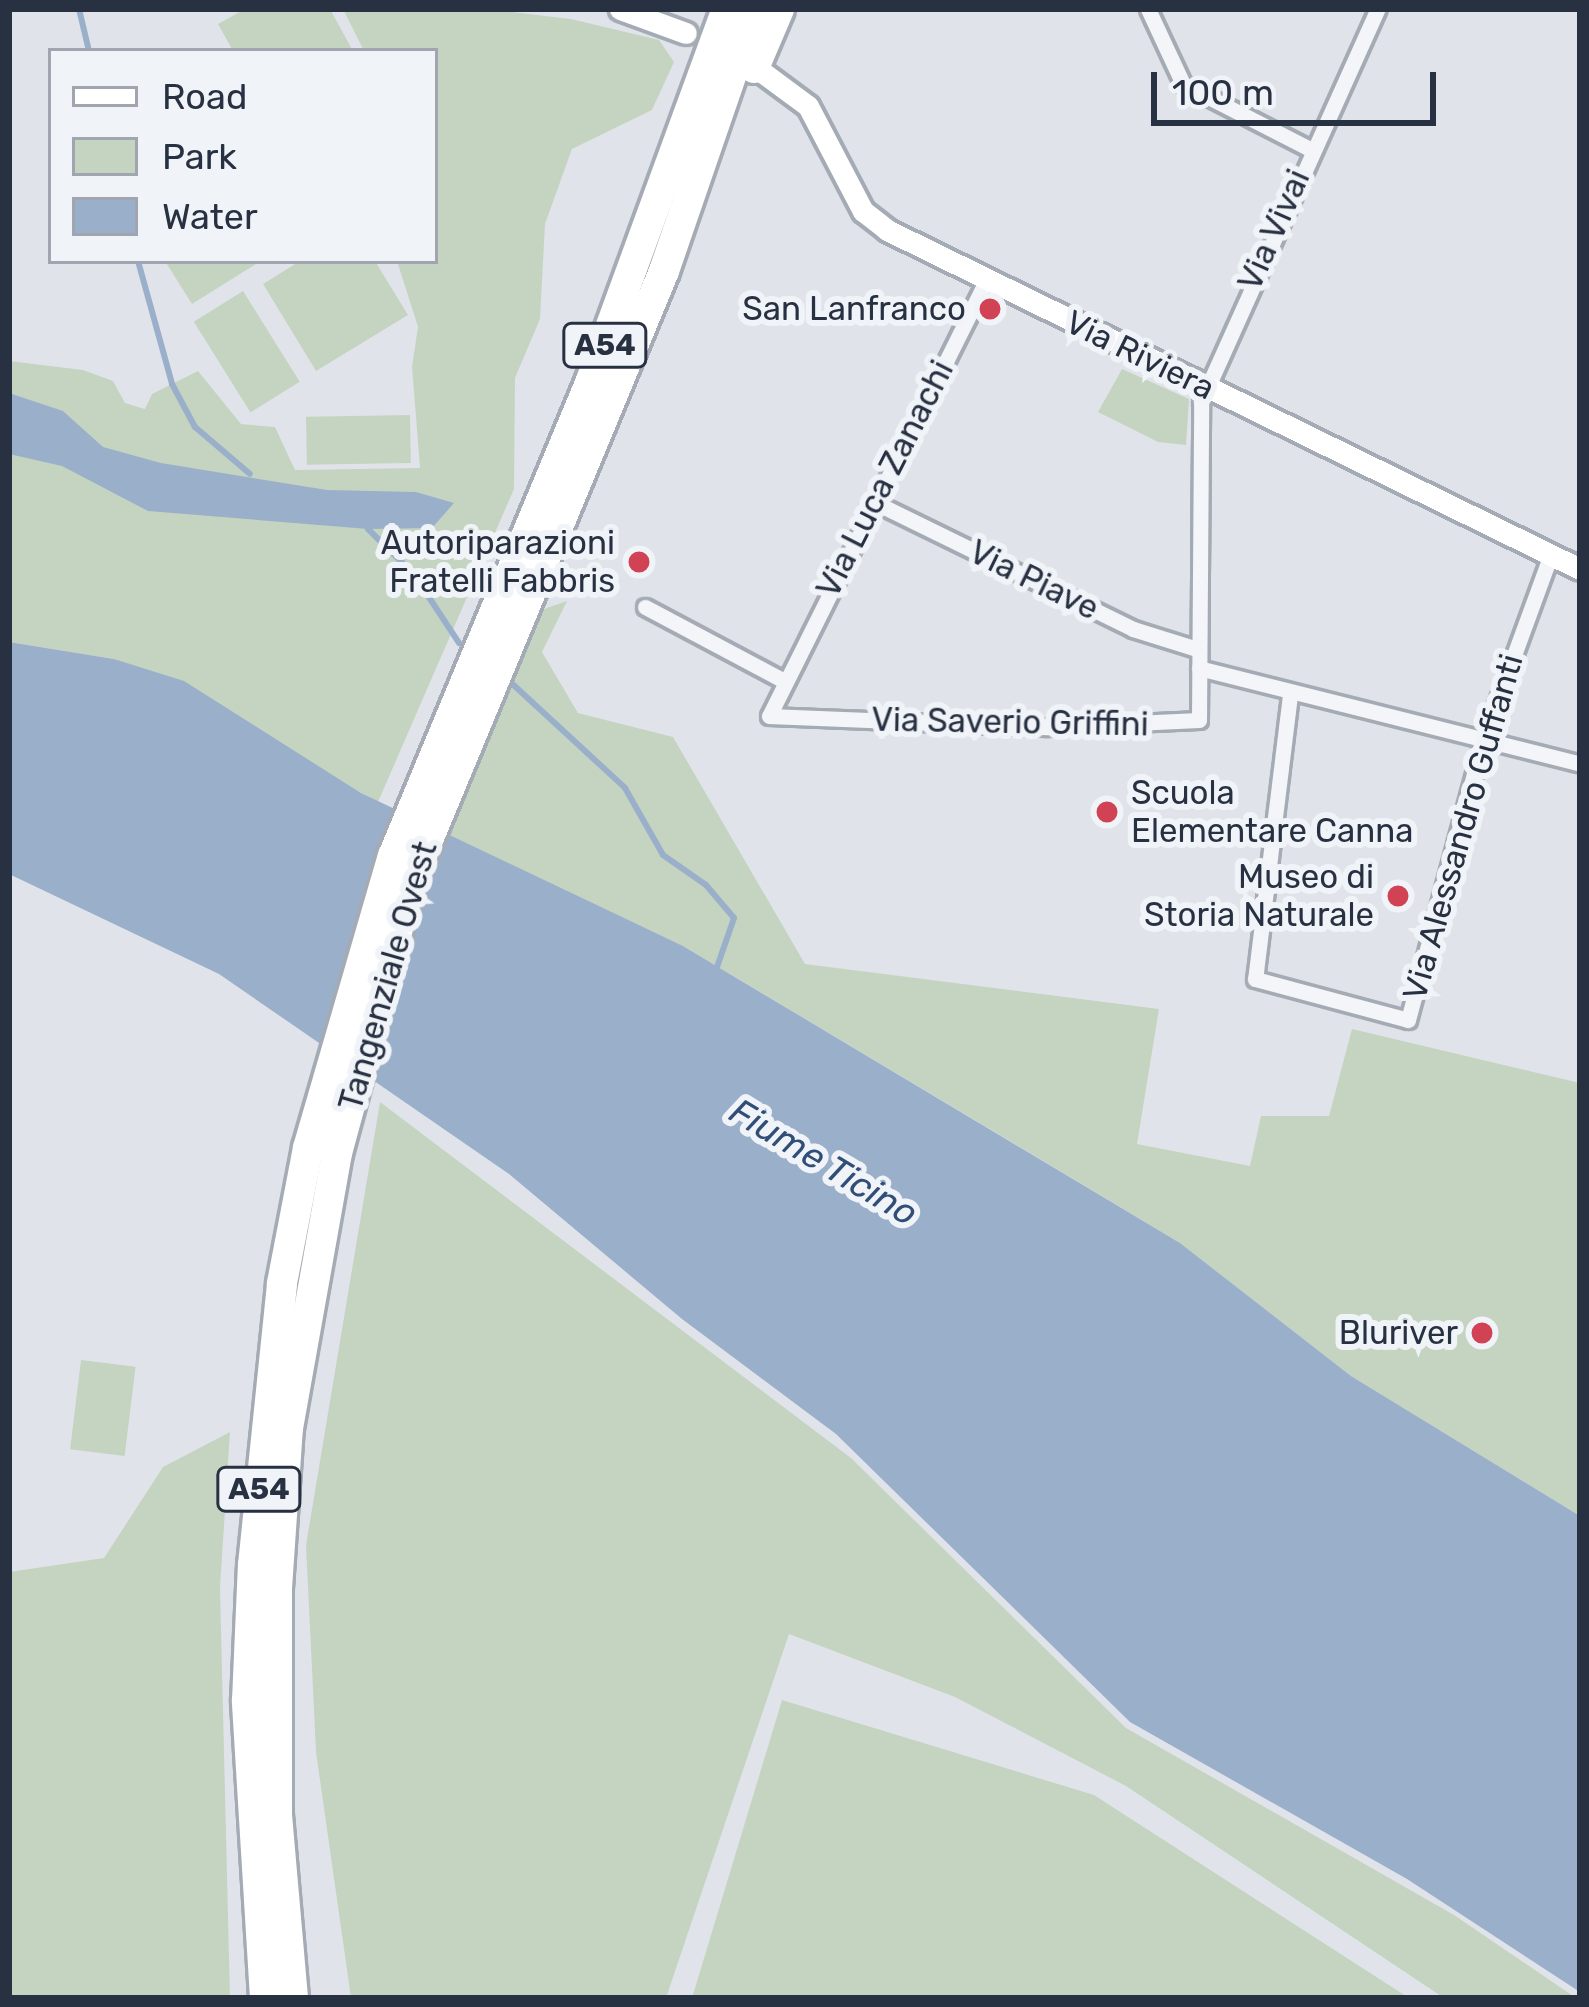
<!DOCTYPE html>
<html>
<head>
<meta charset="utf-8">
<style>
  body { margin:0 }
  #map { position:relative; width:1589px; height:2007px; overflow:hidden; background:#e0e4ea; font-family:Rubik,sans-serif }
  div>[style] { position:absolute }
  [style*='--x'] { left:calc(var(--x)*1px); top:calc(var(--y)*1px); width:calc(var(--w)*1px); rotate:calc(var(--a)*1deg) }
  .green>* { inset:0; background:#c5d4c1; transform-origin:0 0 }
  .water>* { inset:0; background:#9ab0ca }
  .stream>* { height:6px; margin:-3px; padding:0 3px; transform-origin:3px; border-radius:3px; background:#9ab0ca }
  .roads { filter:drop-shadow(3px 0 #a5abb4) drop-shadow(-3px 0 #a5abb4) drop-shadow(0 3px #a5abb4) drop-shadow(0 -3px #a5abb4) }
  .street>* { height:15px; margin:-7.5px; padding:0 7.5px; transform-origin:7.5px; border-radius:7.5px; background:#f3f5f8 }
  .secondary>* { height:21px; margin:-10.5px; padding:0 10.5px; transform-origin:10.5px; border-radius:10.5px; background:#fff }
  .highway>* { height:30px; margin:-15px; padding:0 15px; transform-origin:15px; border-radius:15px; background:#fff }
  .dots>* { width:33px; height:33px; translate:-50% -50%; box-sizing:border-box; border:6px solid #f0f3f7; border-radius:50% }
  span { translate:-50% -50%; white-space:nowrap; text-align:center; line-height:1.15; -webkit-text-stroke:12px #f0f3f7; paint-order:stroke }
  .shield-label span { padding:3px 9px; background:#f0f3f7; border:3px solid; border-radius:9px; -webkit-text-stroke-width:0 }
  .shield-label { font-size:30px; color:#283142; font-weight:700 }
  .street-label { font-size:33px; color:#283142 }
  .poi-label { font-size:33px; color:#283142 }
  .right { translate:-100% -50%; text-align:right }
  .left { translate:0 -50%; text-align:left }
  .water-label { font-size:36px; color:#314e77; font-style:italic }
  .frame { position:absolute; inset:0; border:12px solid #283142; pointer-events:none }
  .legend { position:absolute; left:48px; top:48px; width:390px; height:216px; box-sizing:border-box; background:#f0f3f7; border:3px solid #a0a5af; margin:0; padding:15px 21px; list-style:none; font-size:36px; color:#283142 }
  .legend li { display:flex; align-items:center; gap:24px; height:60px }
  .legend b { width:60px; border:3px solid #a0a5af }
  .scale { position:absolute; left:1151px; top:72px; width:285px; height:54px; box-sizing:border-box; border:6px solid #283142; border-top:0; padding-left:15px; font-size:36px; line-height:42px; white-space:nowrap; color:#283142; -webkit-text-stroke:9px #f0f3f7; paint-order:stroke }
</style>
</head>
<body>
<div id="map">
  <div class="green">
    <i style="clip-path:polygon(245px 9px,330px 9px,353px 51px,233px 51px,218px 24px)"></i>
    <i style="clip-path:polygon(343px 9px,488px 9px,571px 19px,659px 40px,674px 62px,652px 110px,572px 149px,545px 224px,540px 319px,515px 378px,514px 489px,378px 802px,114px 659px,9px 642px,9px 361px,83px 370px,113px 381px,125px 403px,145px 409px,152px 394px,198px 371px,241px 424px,275px 427px,295px 470px,420px 468px,412px 367px,418px 327px,397px 261px,435px 261px,435px 51px,364px 51px)"></i>
    <i style="clip-path:polygon(165px 261px,261px 261px,192px 304px)"></i>
    <i style="clip-path:polygon(300px 261px,375px 261px,408px 315px,316px 371px,263px 284px)"></i>
    <i style="left:243px;top:291px;width:107px;height:58px;rotate:58deg"></i>
    <i style="clip-path:polygon(1122px 369px,1189px 399px,1186px 445px,1158px 442px,1098px 412px)"></i>
    <i style="left:410px;top:415px;width:48px;height:104px;rotate:89deg"></i>
    <i style="clip-path:polygon(567px 601px,542px 652px,578px 713px,673px 737px,805px 964px,1159px 1009px,1137px 1144px,1250px 1166px,1261px 1116px,1329px 1116px,1352px 1029px,1580px 1083px,1580px 1516px,1351px 1376px,1180px 1243px,990px 1129px,683px 946px,445px 836px,526px 636px,541px 610px)"></i>
    <i style="clip-path:polygon(380px 1102px,851px 1458px,1126px 1728px,1454px 1915px,1576px 1998px,1444px 1998px,1126px 1786px,955px 1697px,789px 1634px,666px 1998px,351px 1998px,316px 1752px,306px 1545px)"></i>
    <i style="left:81px;top:1360px;width:55px;height:90px;rotate:7deg"></i>
    <i style="clip-path:polygon(230px 1432px,220px 1588px,230px 1998px,9px 1998px,9px 1572px,104px 1558px,163px 1467px)"></i>
    <i style="clip-path:polygon(782px 1700px,1094px 1795px,1409px 1998px,692px 1998px)"></i>
  </div>
  <div class="water">
    <i style="clip-path:polygon(9px 393px,63px 411px,103px 447px,161px 463px,327px 490px,416px 492px,454px 503px,432px 528px,368px 529px,148px 511px,62px 466px,9px 454px)"></i>
    <i style="clip-path:polygon(9px 642px,114px 659px,184px 681px,361px 793px,683px 946px,1180px 1243px,1351px 1376px,1580px 1516px,1580px 1992px,1407px 1879px,1130px 1722px,836px 1434px,682px 1319px,509px 1174px,219px 974px,9px 874px)"></i>
  </div>
  <div class="stream">
    <i style="--x:79;--y:9;--w:43;--a:76.6"></i>
    <i style="--x:138;--y:261;--w:128;--a:74.5"></i>
    <i style="--x:172;--y:384;--w:49;--a:61.9"></i>
    <i style="--x:195;--y:427;--w:72;--a:40.5"></i>
    <i style="--x:368;--y:529;--w:63;--a:44.4"></i>
    <i style="--x:413;--y:573;--w:84;--a:56.7"></i>
    <i style="--x:506;--y:678;--w:162;--a:42.7"></i>
    <i style="--x:625;--y:788;--w:77;--a:60.4"></i>
    <i style="--x:663;--y:855;--w:52;--a:34.9"></i>
    <i style="--x:706;--y:885;--w:43;--a:49.7"></i>
    <i style="--x:734;--y:918;--w:52;--a:109.1"></i>
  </div>
  <div class="roads">
    <div class="street">
      <i style="--x:1148;--y:9;--w:83;--a:65"></i>
      <i style="--x:1183;--y:84;--w:143;--a:27.1"></i>
      <i style="--x:987;--y:279;--w:488;--a:116.5"></i>
      <i style="--x:769;--y:716;--w:279;--a:2.3"></i>
      <i style="--x:1048;--y:727;--w:151;--a:-2.7"></i>
      <i style="--x:1199;--y:720;--w:318;--a:-89.6"></i>
      <i style="--x:1201;--y:402;--w:431;--a:-65.8"></i>
      <i style="--x:874;--y:502;--w:288;--a:26.1"></i>
      <i style="--x:1133;--y:629;--w:67;--a:17.4"></i>
      <i style="--x:645;--y:607;--w:157;--a:28"></i>
      <i style="--x:1199;--y:668;--w:393;--a:14.1"></i>
      <i style="--x:1290;--y:695;--w:286;--a:97"></i>
      <i style="--x:1255;--y:979;--w:158;--a:15"></i>
      <i style="--x:1408;--y:1020;--w:290;--a:-75"></i>
      <i style="--x:1483;--y:740;--w:198;--a:-69.9"></i>
    </div>
    <div class="secondary">
      <i style="--x:620;--y:9;--w:70;--a:20"></i>
      <i style="--x:762;--y:72;--w:57;--a:36.5"></i>
      <i style="--x:808;--y:106;--w:119;--a:62.4"></i>
      <i style="--x:863;--y:211;--w:31;--a:38"></i>
      <i style="--x:887;--y:230;--w:771;--a:26.07"></i>
    </div>
    <div class="highway">
      <i style="--x:754;--y:68;--w:64;--a:-67"></i>
      <i style="--x:265;--y:1998;--w:298;--a:-93.5"></i>
      <i style="--x:247;--y:1701;--w:136;--a:-87.5"></i>
      <i style="--x:253;--y:1565;--w:283;--a:-84.1"></i>
      <i style="--x:282;--y:1283;--w:137;--a:-79.1"></i>
      <i style="--x:308;--y:1148;--w:304;--a:-73.8"></i>
      <i style="--x:393;--y:856;--w:512;--a:-67.39"></i>
      <i style="--x:590;--y:383;--w:398;--a:-69.9"></i>
      <i style="--x:293;--y:1998;--w:184;--a:-95"></i>
      <i style="--x:277;--y:1815;--w:227;--a:-90"></i>
      <i style="--x:277;--y:1588;--w:160;--a:-86.1"></i>
      <i style="--x:288;--y:1428;--w:279;--a:-79.9"></i>
      <i style="--x:337;--y:1153;--w:282;--a:-74.8"></i>
      <i style="--x:411;--y:881;--w:660;--a:-67.47"></i>
      <i style="--x:664;--y:271;--w:277;--a:-71"></i>
    </div>
  </div>
  <div class="dots">
    <i style="left:990px;top:309px;background:#d14254"></i>
    <i style="left:639px;top:562px;background:#d14254"></i>
    <i style="left:1107px;top:812px;background:#d14254"></i>
    <i style="left:1398px;top:896px;background:#d14254"></i>
    <i style="left:1482px;top:1333px;background:#d14254"></i>
  </div>
  <div class="shield-label">
    <span style="left:605px;top:345px">A54</span>
    <span style="left:259px;top:1489px">A54</span>
  </div>
  <div class="street-label">
    <span style="left:1274px;top:230px;rotate:-66deg">Via Vivai</span>
    <span style="left:1140px;top:355px;rotate:26deg">Via Riviera</span>
    <span style="left:885px;top:479px;rotate:-63deg">Via Luca Zanachi</span>
    <span style="left:1034px;top:580px;rotate:26deg">Via Piave</span>
    <span style="left:1010px;top:722px;rotate:1deg">Via Saverio Griffini</span>
    <span style="left:1463px;top:827px;rotate:-74deg">Via Alessandro Guffanti</span>
    <span style="left:388px;top:976px;rotate:-74deg">Tangenziale Ovest</span>
  </div>
  <div class="poi-label">
    <span class="right" style="left:966px;top:309px">San Lanfranco</span>
    <span class="right" style="left:615px;top:562px">Autoriparazioni<br>Fratelli Fabbris</span>
    <span class="left" style="left:1131px;top:812px">Scuola<br>Elementare Canna</span>
    <span class="right" style="left:1374px;top:896px">Museo di<br>Storia Naturale</span>
    <span class="right" style="left:1458px;top:1333px">Bluriver</span>
  </div>
  <div class="water-label">
    <span style="left:824px;top:1162px;rotate:31deg">Fiume Ticino</span>
  </div>
  <div class="frame"></div>
  <ul class="legend">
  <li><b style="height:15px;background:#fff"></b>Road</li>
  <li><b style="height:33px;background:#c5d4c1"></b>Park</li>
  <li><b style="height:33px;background:#9ab0ca"></b>Water</li>
  </ul>
  <div class="scale">100 m</div>
</div>
</body>
</html>
